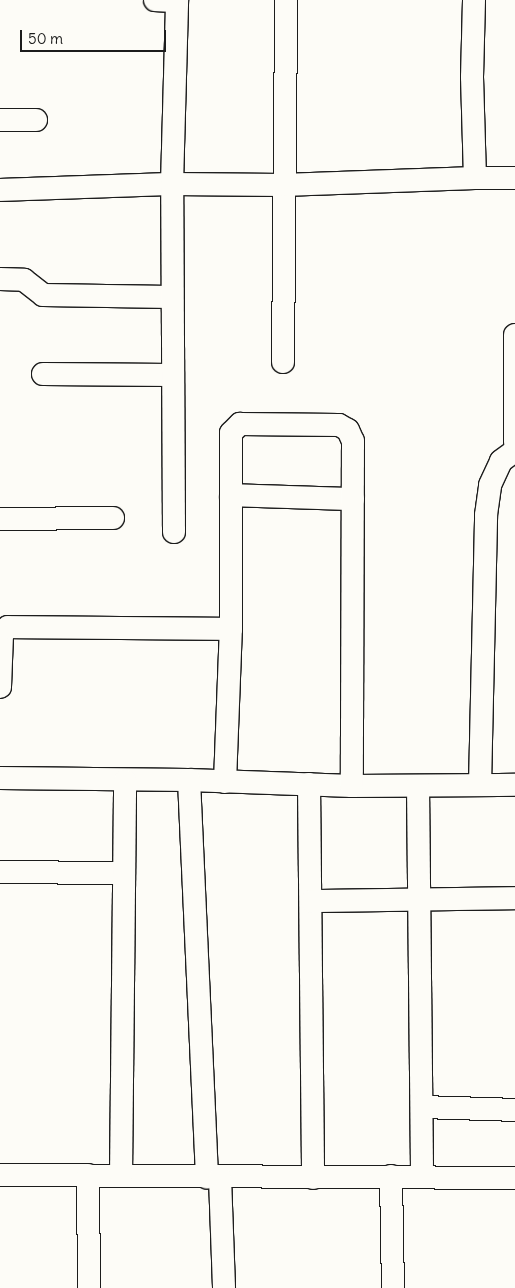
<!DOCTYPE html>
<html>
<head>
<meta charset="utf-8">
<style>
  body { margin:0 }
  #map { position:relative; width:515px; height:1288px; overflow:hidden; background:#fdfcf7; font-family:Delius,sans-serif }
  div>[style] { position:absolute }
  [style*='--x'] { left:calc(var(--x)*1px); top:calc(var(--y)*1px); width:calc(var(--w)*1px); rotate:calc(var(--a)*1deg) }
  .roads { filter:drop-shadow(1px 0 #1c1c1c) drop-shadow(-1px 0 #1c1c1c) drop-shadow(0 1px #1c1c1c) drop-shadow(0 -1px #1c1c1c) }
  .street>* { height:22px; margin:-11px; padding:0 11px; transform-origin:11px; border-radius:11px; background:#fdfcf7 }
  span { translate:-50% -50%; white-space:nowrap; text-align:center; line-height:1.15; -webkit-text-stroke:4px #fdfcf7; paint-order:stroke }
  .scale { position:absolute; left:20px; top:30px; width:146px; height:22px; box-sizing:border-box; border:2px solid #1c1c1c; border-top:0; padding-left:6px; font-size:15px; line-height:18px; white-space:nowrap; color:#1c1c1c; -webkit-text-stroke:4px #fdfcf7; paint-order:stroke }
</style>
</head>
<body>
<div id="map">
  <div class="roads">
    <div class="street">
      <i style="--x:155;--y:0;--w:22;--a:3"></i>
      <i style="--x:0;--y:120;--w:36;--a:0"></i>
      <i style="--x:475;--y:178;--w:40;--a:0"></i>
      <i style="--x:0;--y:190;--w:172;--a:-2"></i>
      <i style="--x:172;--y:184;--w:184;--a:-88.4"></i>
      <i style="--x:0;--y:279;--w:24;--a:2"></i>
      <i style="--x:24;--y:280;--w:24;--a:38"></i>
      <i style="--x:43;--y:295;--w:128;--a:0.9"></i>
      <i style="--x:515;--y:335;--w:107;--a:90"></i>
      <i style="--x:283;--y:362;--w:362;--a:-89.5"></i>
      <i style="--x:43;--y:374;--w:129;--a:0.4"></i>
      <i style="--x:231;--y:495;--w:122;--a:1.9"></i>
      <i style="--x:0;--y:519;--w:113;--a:-0.5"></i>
      <i style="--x:174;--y:532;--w:348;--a:-90.3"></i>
      <i style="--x:172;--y:184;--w:111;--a:0.5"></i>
      <i style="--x:283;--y:185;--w:192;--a:-2.1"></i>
      <i style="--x:475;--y:178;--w:101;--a:-91.7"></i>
      <i style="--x:472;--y:77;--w:77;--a:-88.5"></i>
      <i style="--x:0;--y:687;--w:53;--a:-87.8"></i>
      <i style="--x:2;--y:634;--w:9;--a:-49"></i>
      <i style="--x:8;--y:627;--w:223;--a:0.5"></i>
      <i style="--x:0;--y:778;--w:189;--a:0.6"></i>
      <i style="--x:189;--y:780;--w:163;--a:2.1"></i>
      <i style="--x:352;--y:786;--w:163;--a:-0.4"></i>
      <i style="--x:189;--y:780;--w:398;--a:87.4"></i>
      <i style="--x:225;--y:782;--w:153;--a:-87.8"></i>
      <i style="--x:231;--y:629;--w:196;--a:-90"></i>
      <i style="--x:231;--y:433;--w:13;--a:-45"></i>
      <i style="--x:240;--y:424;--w:99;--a:0.6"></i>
      <i style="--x:339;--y:425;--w:10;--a:29"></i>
      <i style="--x:348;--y:430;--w:12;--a:66"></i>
      <i style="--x:353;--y:441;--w:345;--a:90.2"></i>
      <i style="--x:309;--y:784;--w:394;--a:89.4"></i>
      <i style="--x:480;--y:785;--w:270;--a:-88.7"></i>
      <i style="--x:486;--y:515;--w:30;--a:-82"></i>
      <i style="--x:490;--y:485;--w:26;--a:-65"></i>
      <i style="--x:501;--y:461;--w:17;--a:-36"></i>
      <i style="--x:418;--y:786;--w:391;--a:89.4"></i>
      <i style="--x:0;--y:872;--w:123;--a:0.5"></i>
      <i style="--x:312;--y:901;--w:203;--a:-0.8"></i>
      <i style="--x:422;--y:1107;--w:93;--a:1.8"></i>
      <i style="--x:0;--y:1175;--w:515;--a:0.33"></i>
      <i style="--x:88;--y:1175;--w:113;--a:89.5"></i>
      <i style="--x:121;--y:1176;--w:395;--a:-89.4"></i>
      <i style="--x:391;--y:1176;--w:112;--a:89"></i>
      <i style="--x:220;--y:1178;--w:110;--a:87.9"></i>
    </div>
  </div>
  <div class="scale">50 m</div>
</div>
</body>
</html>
